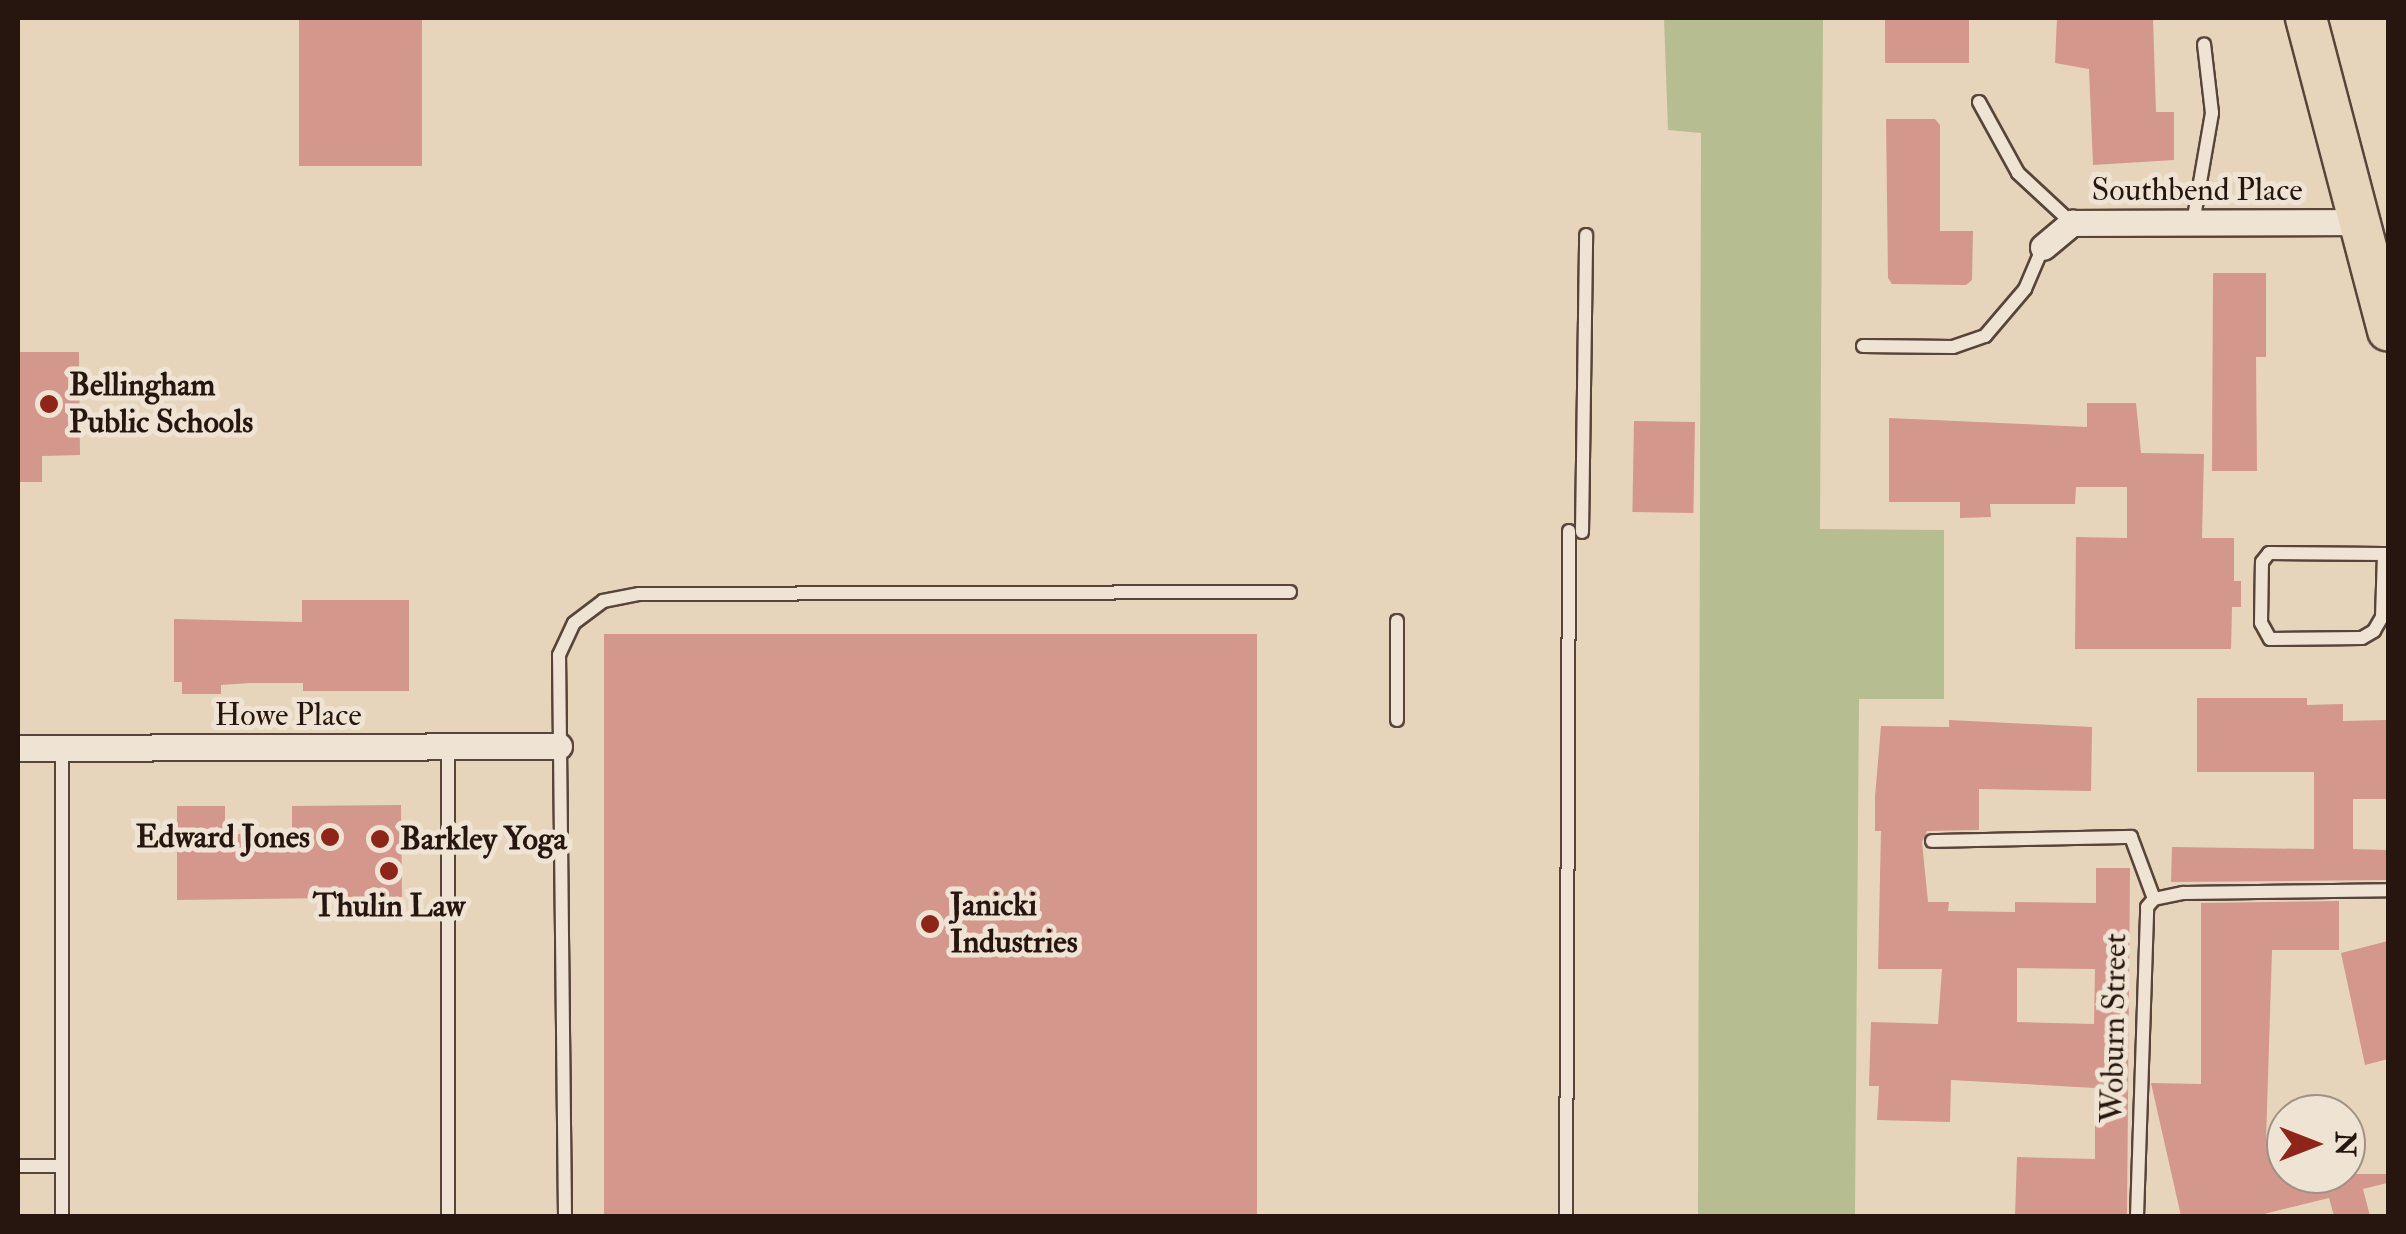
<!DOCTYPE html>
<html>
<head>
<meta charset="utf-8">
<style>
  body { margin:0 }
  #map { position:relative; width:2406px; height:1234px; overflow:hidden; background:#e7d5bb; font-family:"IM FELL Double Pica",serif }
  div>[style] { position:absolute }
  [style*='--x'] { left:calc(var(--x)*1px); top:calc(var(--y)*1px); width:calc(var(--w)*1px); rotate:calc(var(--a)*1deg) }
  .green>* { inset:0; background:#b6bd90 }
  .building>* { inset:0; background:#d3978b; transform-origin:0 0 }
  .roads { filter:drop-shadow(2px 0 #57453a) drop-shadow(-2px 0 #57453a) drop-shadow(0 2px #57453a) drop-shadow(0 -2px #57453a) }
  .service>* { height:12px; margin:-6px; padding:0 6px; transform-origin:6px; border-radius:6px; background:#efe4d3 }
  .minor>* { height:25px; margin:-12.5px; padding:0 12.5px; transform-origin:12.5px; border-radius:12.5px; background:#efe4d3 }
  .primary>* { height:40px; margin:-20px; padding:0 20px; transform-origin:20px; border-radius:20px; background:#e7d5bb }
  .dots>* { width:28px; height:28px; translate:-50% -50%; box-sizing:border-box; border:5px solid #efe4d3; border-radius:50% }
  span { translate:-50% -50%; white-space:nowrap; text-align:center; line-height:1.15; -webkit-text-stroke:10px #efe4d3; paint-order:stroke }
  .street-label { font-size:32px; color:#27150f }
  .poi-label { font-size:32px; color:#27150f; font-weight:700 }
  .left { translate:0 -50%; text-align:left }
  .right { translate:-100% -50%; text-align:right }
  .frame { position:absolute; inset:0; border:20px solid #27150f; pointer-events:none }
  .north { position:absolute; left:2266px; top:1094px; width:100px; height:100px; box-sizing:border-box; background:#efe4d3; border:2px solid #9f9185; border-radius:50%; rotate:90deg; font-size:28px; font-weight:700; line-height:40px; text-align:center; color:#27150f }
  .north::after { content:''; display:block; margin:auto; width:35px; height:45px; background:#8f2418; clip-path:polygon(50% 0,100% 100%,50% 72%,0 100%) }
</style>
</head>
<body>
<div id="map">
  <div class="green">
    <i style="clip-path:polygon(1664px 18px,1823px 18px,1820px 529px,1944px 530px,1944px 699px,1859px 699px,1855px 1216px,1698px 1216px,1701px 133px,1668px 130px)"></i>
  </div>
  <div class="building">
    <i style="left:299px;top:18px;width:123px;height:148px"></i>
    <i style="left:1885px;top:18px;width:84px;height:45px"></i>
    <i style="clip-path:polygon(2057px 18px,2153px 18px,2156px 112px,2174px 112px,2174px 160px,2093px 165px,2089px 69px,2055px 63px)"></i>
    <i style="clip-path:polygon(1886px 119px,1935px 119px,1940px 125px,1940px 231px,1973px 231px,1972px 280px,1966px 285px,1892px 284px,1888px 278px)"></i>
    <i style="clip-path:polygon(2213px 273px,2266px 273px,2266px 357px,2256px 357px,2257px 471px,2212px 471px)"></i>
    <i style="clip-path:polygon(18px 352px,79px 352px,80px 455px,42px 456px,42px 482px,18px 482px)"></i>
    <i style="clip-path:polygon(2087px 403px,2136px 403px,2141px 453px,2204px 454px,2202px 538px,2234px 538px,2234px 581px,2241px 581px,2241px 607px,2232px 607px,2231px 649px,2075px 649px,2076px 537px,2127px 538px,2127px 487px,2076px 487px,2075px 504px,1990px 504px,1991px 517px,1960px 518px,1960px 502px,1889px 502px,1889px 418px,2087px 427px)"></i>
    <i style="left:1634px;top:421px;width:61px;height:91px;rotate:1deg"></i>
    <i style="clip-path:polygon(302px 600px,409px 600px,409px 691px,303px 691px,303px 683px,250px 683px,221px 685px,221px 694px,182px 694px,182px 682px,174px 682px,174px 619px,302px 622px)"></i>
    <i style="left:604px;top:634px;width:653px;height:580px"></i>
    <i style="clip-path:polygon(2197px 698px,2307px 698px,2307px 705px,2343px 704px,2343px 721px,2388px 720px,2388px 799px,2353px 799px,2353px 849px,2388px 850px,2388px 880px,2171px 882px,2172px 847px,2314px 849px,2314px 772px,2197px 772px)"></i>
    <i style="clip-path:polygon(evenodd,1949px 720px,2092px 727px,2091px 791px,1979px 789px,1979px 830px,1927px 831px,1922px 842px,1928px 902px,1949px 902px,1948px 911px,2015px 912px,2015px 902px,2096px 903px,2096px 868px,2130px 868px,2127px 1216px,2015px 1216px,2017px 1157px,2095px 1159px,2095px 1088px,1951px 1080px,1950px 1122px,1877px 1120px,1879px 1086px,1869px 1086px,1871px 1022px,1938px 1024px,1942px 969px,1878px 969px,1881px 831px,1875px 831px,1875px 797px,1881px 726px,1949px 727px,1949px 720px,2017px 968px,2095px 969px,2094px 1024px,2017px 1022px,2017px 968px)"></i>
    <i style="clip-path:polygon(401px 805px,402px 897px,177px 900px,177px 806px,225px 806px,225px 834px,292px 834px,292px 806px)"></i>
    <i style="clip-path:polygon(2339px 901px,2339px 950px,2272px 950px,2266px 1141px,2282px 1137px,2286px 1174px,2386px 1174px,2387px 1183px,2363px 1189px,2370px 1216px,2334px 1216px,2329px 1198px,2256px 1216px,2181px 1216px,2151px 1083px,2201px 1084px,2201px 903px)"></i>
    <i style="clip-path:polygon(2388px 941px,2388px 1059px,2365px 1065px,2341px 953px)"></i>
  </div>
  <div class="roads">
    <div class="service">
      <i style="--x:1979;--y:102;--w:81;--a:61.2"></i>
      <i style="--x:2018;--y:173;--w:74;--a:42.8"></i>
      <i style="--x:2193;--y:223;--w:112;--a:-80.2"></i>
      <i style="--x:2212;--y:113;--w:69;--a:-96.6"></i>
      <i style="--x:1863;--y:346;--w:90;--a:0.6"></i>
      <i style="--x:1953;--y:347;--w:34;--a:-19"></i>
      <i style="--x:1985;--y:336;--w:62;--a:-49.6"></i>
      <i style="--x:2025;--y:289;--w:46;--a:-66.8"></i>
      <i style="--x:1582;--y:532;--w:297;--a:-89.2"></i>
      <i style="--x:2384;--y:554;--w:63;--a:91.8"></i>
      <i style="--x:2382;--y:617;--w:16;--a:120"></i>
      <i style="--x:2374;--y:631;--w:14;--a:150"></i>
      <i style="--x:2362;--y:638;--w:92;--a:179.4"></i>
      <i style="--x:2270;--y:639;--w:18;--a:-119"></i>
      <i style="--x:2261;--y:623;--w:61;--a:-89.1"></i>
      <i style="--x:2262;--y:562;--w:11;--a:-52"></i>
      <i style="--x:2269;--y:553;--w:115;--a:0.5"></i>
      <i style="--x:2384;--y:554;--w:4;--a:0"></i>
      <i style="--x:1397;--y:621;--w:99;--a:90"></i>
      <i style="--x:62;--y:747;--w:469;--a:90"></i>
      <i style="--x:448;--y:747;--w:469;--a:90"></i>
      <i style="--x:1932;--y:841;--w:199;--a:-1.2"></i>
      <i style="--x:2131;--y:837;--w:66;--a:69.6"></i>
      <i style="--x:18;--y:1166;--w:44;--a:0"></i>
      <i style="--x:565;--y:1216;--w:561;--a:-90.61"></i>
      <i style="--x:559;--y:655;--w:35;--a:-65"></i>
      <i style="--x:574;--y:623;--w:36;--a:-37"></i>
      <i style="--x:603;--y:601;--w:37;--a:-11"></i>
      <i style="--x:639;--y:594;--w:651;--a:-0.18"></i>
      <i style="--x:1566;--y:1216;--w:685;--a:-89.75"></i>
      <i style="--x:2137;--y:1216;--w:309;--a:-88.1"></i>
      <i style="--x:2147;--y:907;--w:11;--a:-49"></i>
      <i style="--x:2154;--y:899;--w:30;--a:-12"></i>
      <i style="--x:2183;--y:893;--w:205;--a:-0.8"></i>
    </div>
    <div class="minor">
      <i style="--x:2043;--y:247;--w:38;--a:-40"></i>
      <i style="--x:2072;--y:223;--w:288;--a:-0.2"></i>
      <i style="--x:18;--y:748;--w:541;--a:-0.21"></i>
    </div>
    <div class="primary">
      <i style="--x:2306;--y:18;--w:323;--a:75.3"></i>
    </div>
  </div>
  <div class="dots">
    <i style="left:49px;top:404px;background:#8f2418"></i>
    <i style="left:330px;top:837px;background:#8f2418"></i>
    <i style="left:380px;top:839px;background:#8f2418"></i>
    <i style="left:389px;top:871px;background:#8f2418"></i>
    <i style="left:930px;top:924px;background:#8f2418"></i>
  </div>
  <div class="street-label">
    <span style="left:2197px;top:190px">Southbend Place</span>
    <span style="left:288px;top:715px">Howe Place</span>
    <span style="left:2114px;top:1028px;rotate:-89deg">Woburn Street</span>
  </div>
  <div class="poi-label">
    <span class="left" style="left:69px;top:404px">Bellingham<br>Public Schools</span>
    <span class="right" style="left:310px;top:837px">Edward Jones</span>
    <span class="left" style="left:400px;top:839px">Barkley Yoga</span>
    <span style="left:389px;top:906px">Thulin Law</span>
    <span class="left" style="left:950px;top:924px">Janicki<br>Industries</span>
  </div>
  <div class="frame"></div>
  <div class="north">N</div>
</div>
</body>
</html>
